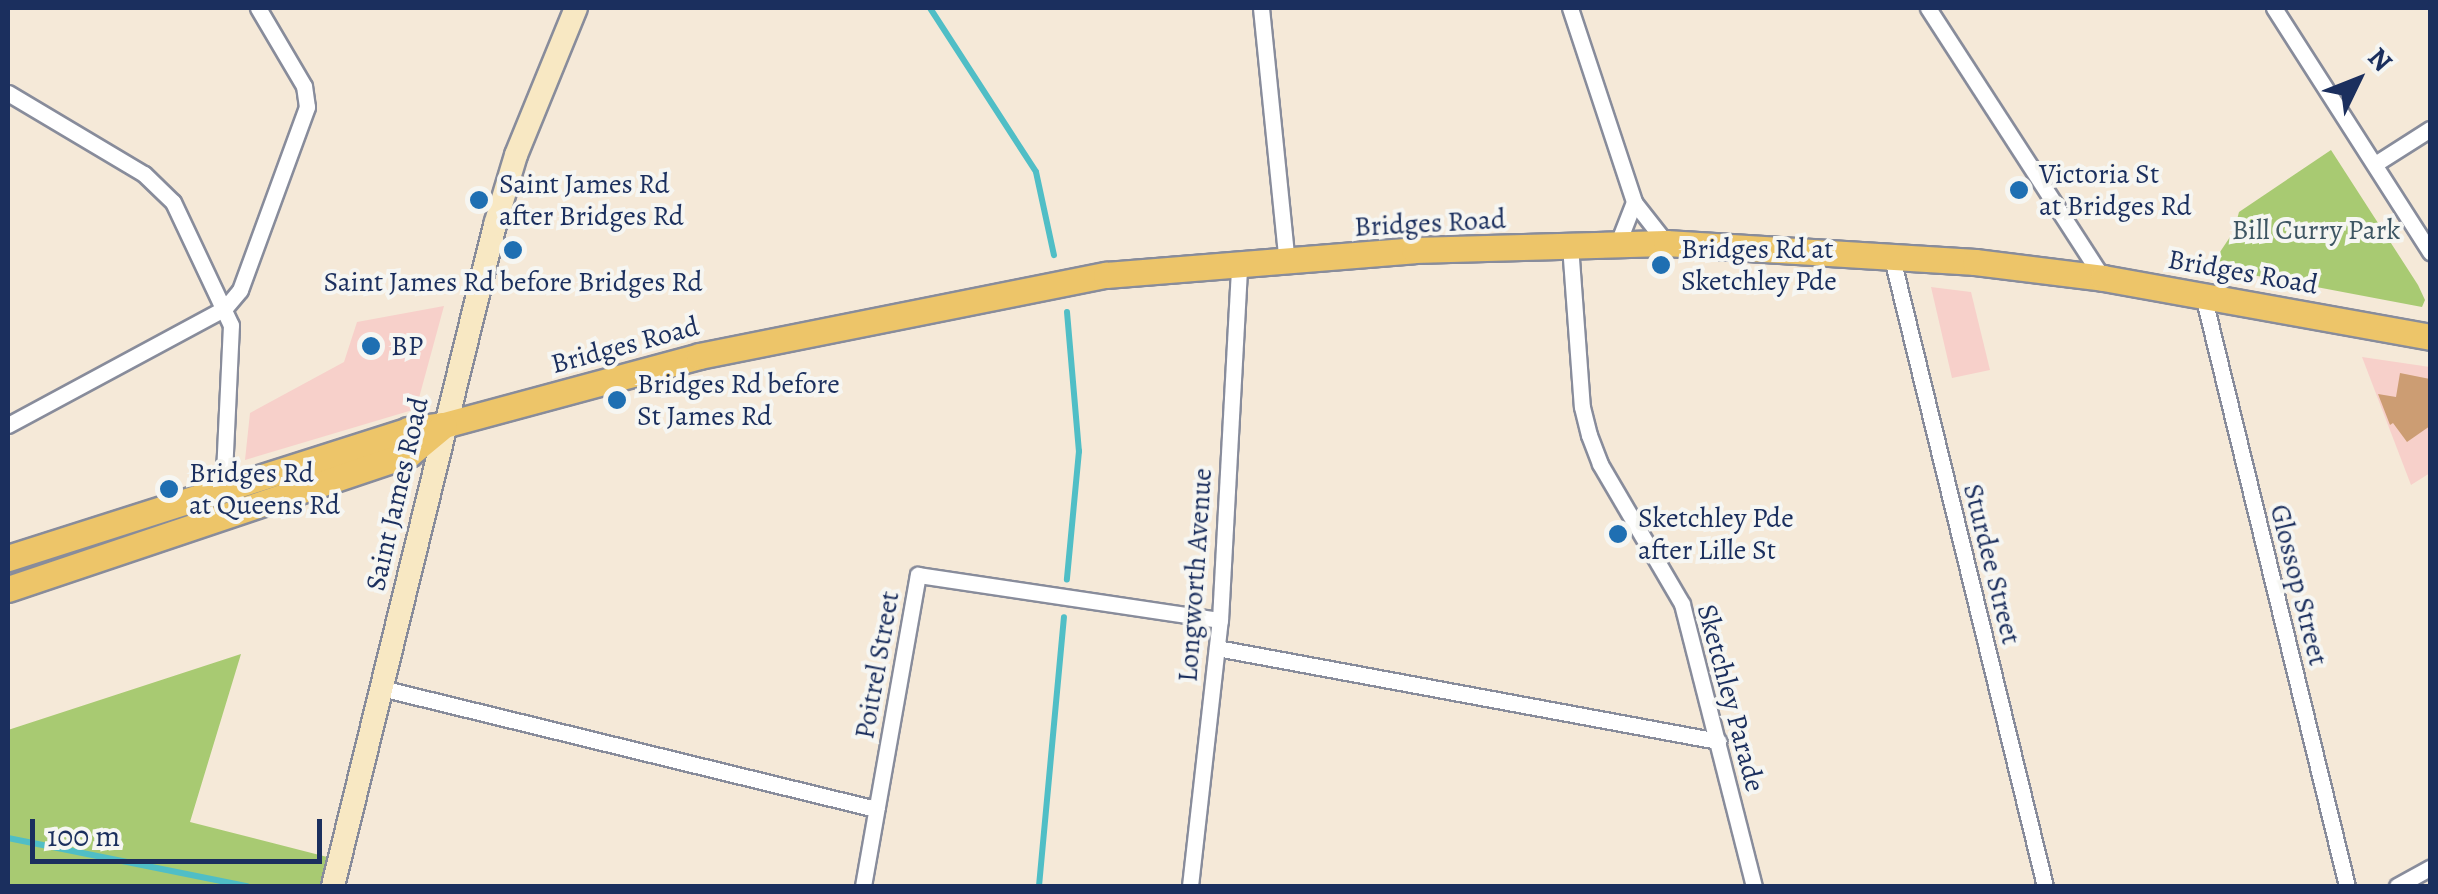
<!DOCTYPE html>
<html>
<head>
<meta charset="utf-8">
<style>
  body { margin:0 }
  #map { position:relative; width:2438px; height:894px; overflow:hidden; background:#f5e9d8; font-family:Alegreya,serif }
  div>[style] { position:absolute }
  [style*='--x'] { left:calc(var(--x)*1px); top:calc(var(--y)*1px); width:calc(var(--w)*1px); rotate:calc(var(--a)*1deg) }
  .built>* { inset:0; background:#f7d0ca }
  .green>* { inset:0; background:#a8ca72 }
  .stream>* { height:6px; margin:-3px; padding:0 3px; transform-origin:3px; border-radius:3px; background:#50bec6 }
  .building>* { inset:0; background:#cc9d73 }
  .roads { filter:drop-shadow(2px 0 #888c9b) drop-shadow(-2px 0 #888c9b) drop-shadow(0 2px #888c9b) drop-shadow(0 -2px #888c9b) }
  .minor>* { height:15px; margin:-7.5px; padding:0 7.5px; transform-origin:7.5px; border-radius:7.5px; background:#fff }
  .secondary>* { height:22px; margin:-11px; padding:0 11px; transform-origin:11px; border-radius:11px; background:#f8e8c3 }
  .primary>* { height:25px; margin:-12.5px; padding:0 12.5px; transform-origin:12.5px; border-radius:12.5px; background:#edc569 }
  .dots>* { width:28px; height:28px; translate:-50% -50%; box-sizing:border-box; border:5px solid #f6f6f2; border-radius:50% }
  span { translate:-50% -50%; white-space:nowrap; text-align:center; line-height:1.15; -webkit-text-stroke:8px #f6f6f2; paint-order:stroke }
  .poi-label { font-size:28px; color:#1b2f5e }
  .left { translate:0 -50%; text-align:left }
  .street-label { font-size:28px; color:#1b2f5e }
  .park-label { font-size:28px; color:#3e5663 }
  .frame { position:absolute; inset:0; border:10px solid #1b2f5e; pointer-events:none }
  .north { position:absolute; left:2308px; top:30px; width:100px; height:100px; -webkit-text-stroke:8px #f6f6f2; paint-order:stroke; rotate:47deg; font-size:28px; font-weight:700; line-height:40px; text-align:center; color:#1b2f5e }
  .north::after { content:''; display:block; margin:auto; width:35px; height:45px; background:#1b2f5e; clip-path:polygon(50% 0,100% 100%,50% 72%,0 100%) }
  .scale { position:absolute; left:30px; top:819px; width:292px; height:45px; box-sizing:border-box; border:5px solid #1b2f5e; border-top:0; padding-left:12px; font-size:30px; line-height:35px; white-space:nowrap; color:#1b2f5e; -webkit-text-stroke:8px #f6f6f2; paint-order:stroke }
</style>
</head>
<body>
<div id="map">
  <div class="built">
    <i style="clip-path:polygon(1931px 287px,1971px 292px,1990px 370px,1952px 378px)"></i>
    <i style="clip-path:polygon(444px 306px,416px 409px,245px 460px,250px 413px,344px 362px,357px 322px)"></i>
    <i style="clip-path:polygon(2362px 357px,2430px 367px,2430px 473px,2411px 485px)"></i>
  </div>
  <div class="green">
    <i style="clip-path:polygon(2331px 150px,2418px 285px,2425px 300px,2422px 307px,2210px 267px,2234px 231px,2239px 212px)"></i>
    <i style="clip-path:polygon(241px 654px,190px 822px,339px 860px,333px 886px,8px 886px,8px 730px)"></i>
  </div>
  <div class="stream">
    <i style="--x:930;--y:8;--w:195;--a:57.1"></i>
    <i style="--x:1036;--y:172;--w:85;--a:77.8"></i>
    <i style="--x:1067;--y:312;--w:140;--a:85.1"></i>
    <i style="--x:1079;--y:451;--w:129;--a:95.4"></i>
    <i style="--x:8;--y:838;--w:244;--a:11.4"></i>
    <i style="--x:1039;--y:886;--w:270;--a:-84.7"></i>
  </div>
  <div class="building">
    <i style="clip-path:polygon(2400px 373px,2430px 379px,2430px 426px,2407px 442px,2393px 423px,2390px 425px,2378px 394px,2396px 397px)"></i>
  </div>
  <div class="roads">
    <div class="minor">
      <i style="--x:1261;--y:8;--w:256;--a:84.2"></i>
      <i style="--x:1570;--y:8;--w:204;--a:71.7"></i>
      <i style="--x:1634;--y:202;--w:52;--a:52"></i>
      <i style="--x:1928;--y:8;--w:322;--a:57.1"></i>
      <i style="--x:2274;--y:8;--w:290;--a:57.4"></i>
      <i style="--x:8;--y:93;--w:158;--a:30.8"></i>
      <i style="--x:144;--y:174;--w:40;--a:44"></i>
      <i style="--x:173;--y:202;--w:136;--a:64.8"></i>
      <i style="--x:231;--y:325;--w:170;--a:92.7"></i>
      <i style="--x:2375;--y:164;--w:65;--a:-32.5"></i>
      <i style="--x:1618;--y:243;--w:44;--a:-68.7"></i>
      <i style="--x:1570;--y:245;--w:162;--a:85.8"></i>
      <i style="--x:1582;--y:407;--w:29;--a:76"></i>
      <i style="--x:1589;--y:435;--w:31;--a:69"></i>
      <i style="--x:1600;--y:464;--w:162;--a:59.6"></i>
      <i style="--x:1682;--y:604;--w:291;--a:75.7"></i>
      <i style="--x:1891;--y:254;--w:650;--a:76.31"></i>
      <i style="--x:2203;--y:295;--w:608;--a:76.31"></i>
      <i style="--x:8;--y:425;--w:247;--a:-28.3"></i>
      <i style="--x:225;--y:308;--w:23;--a:-50"></i>
      <i style="--x:240;--y:290;--w:195;--a:-69.9"></i>
      <i style="--x:307;--y:107;--w:21;--a:-98"></i>
      <i style="--x:304;--y:86;--w:91;--a:-120.5"></i>
      <i style="--x:1217;--y:648;--w:510;--a:10.52"></i>
      <i style="--x:381;--y:688;--w:510;--a:13.74"></i>
      <i style="--x:863;--y:886;--w:316;--a:-80"></i>
      <i style="--x:918;--y:575;--w:305;--a:8.5"></i>
      <i style="--x:1190;--y:886;--w:268;--a:-83.6"></i>
      <i style="--x:1220;--y:620;--w:354;--a:-86.9"></i>
      <i style="--x:2397;--y:886;--w:38;--a:-29"></i>
    </div>
    <div class="secondary">
      <i style="--x:333;--y:886;--w:681;--a:-76.23"></i>
      <i style="--x:495;--y:225;--w:73;--a:-73.3"></i>
      <i style="--x:516;--y:155;--w:159;--a:-67.8"></i>
    </div>
    <div class="primary">
      <i style="--x:8;--y:558;--w:420;--a:-17.7"></i>
      <i style="--x:408;--y:430;--w:36;--a:-8"></i>
      <i style="--x:444;--y:425;--w:264;--a:-15.1"></i>
      <i style="--x:699;--y:356;--w:415;--a:-11.3"></i>
      <i style="--x:1106;--y:275;--w:309;--a:-4.6"></i>
      <i style="--x:1414;--y:250;--w:252;--a:-1.6"></i>
      <i style="--x:1666;--y:243;--w:310;--a:3.5"></i>
      <i style="--x:1975;--y:262;--w:129;--a:7.1"></i>
      <i style="--x:2103;--y:278;--w:332;--a:10.2"></i>
      <i style="--x:8;--y:589;--w:423;--a:-18.6"></i>
      <i style="--x:409;--y:454;--w:45;--a:-39.6"></i>
    </div>
  </div>
  <div class="dots">
    <i style="left:2019px;top:190px;background:#1f6fb2"></i>
    <i style="left:479px;top:200px;background:#1f6fb2"></i>
    <i style="left:513px;top:250px;background:#1f6fb2"></i>
    <i style="left:1661px;top:265px;background:#1f6fb2"></i>
    <i style="left:371px;top:346px;background:#1f6fb2"></i>
    <i style="left:617px;top:400px;background:#1f6fb2"></i>
    <i style="left:169px;top:489px;background:#1f6fb2"></i>
    <i style="left:1618px;top:534px;background:#1f6fb2"></i>
  </div>
  <div class="poi-label">
    <span class="left" style="left:2039px;top:190px">Victoria St<br>at Bridges Rd</span>
    <span class="left" style="left:499px;top:200px">Saint James Rd<br>after Bridges Rd</span>
    <span class="left" style="left:1681px;top:265px">Bridges Rd at<br>Sketchley Pde</span>
    <span style="left:513px;top:282px">Saint James Rd before Bridges Rd</span>
    <span class="left" style="left:391px;top:346px">BP</span>
    <span class="left" style="left:637px;top:400px">Bridges Rd before<br>St James Rd</span>
    <span class="left" style="left:189px;top:489px">Bridges Rd<br>at Queens Rd</span>
    <span class="left" style="left:1638px;top:534px">Sketchley Pde<br>after Lille St</span>
  </div>
  <div class="street-label">
    <span style="left:1430px;top:223px;rotate:-3deg">Bridges Road</span>
    <span style="left:2243px;top:272px;rotate:10deg">Bridges Road</span>
    <span style="left:625px;top:345px;rotate:-15deg">Bridges Road</span>
    <span style="left:397px;top:494px;rotate:-77deg">Saint James Road</span>
    <span style="left:1992px;top:564px;rotate:76deg">Sturdee Street</span>
    <span style="left:1195px;top:575px;rotate:-86deg">Longworth Avenue</span>
    <span style="left:2299px;top:585px;rotate:76deg">Glossop Street</span>
    <span style="left:877px;top:665px;rotate:-80deg">Poitrel Street</span>
    <span style="left:1731px;top:698px;rotate:75deg">Sketchley Parade</span>
  </div>
  <div class="park-label">
    <span style="left:2316px;top:230px">Bill Curry Park</span>
  </div>
  <div class="frame"></div>
  <div class="north">N</div>
  <div class="scale">100 m</div>
</div>
</body>
</html>
